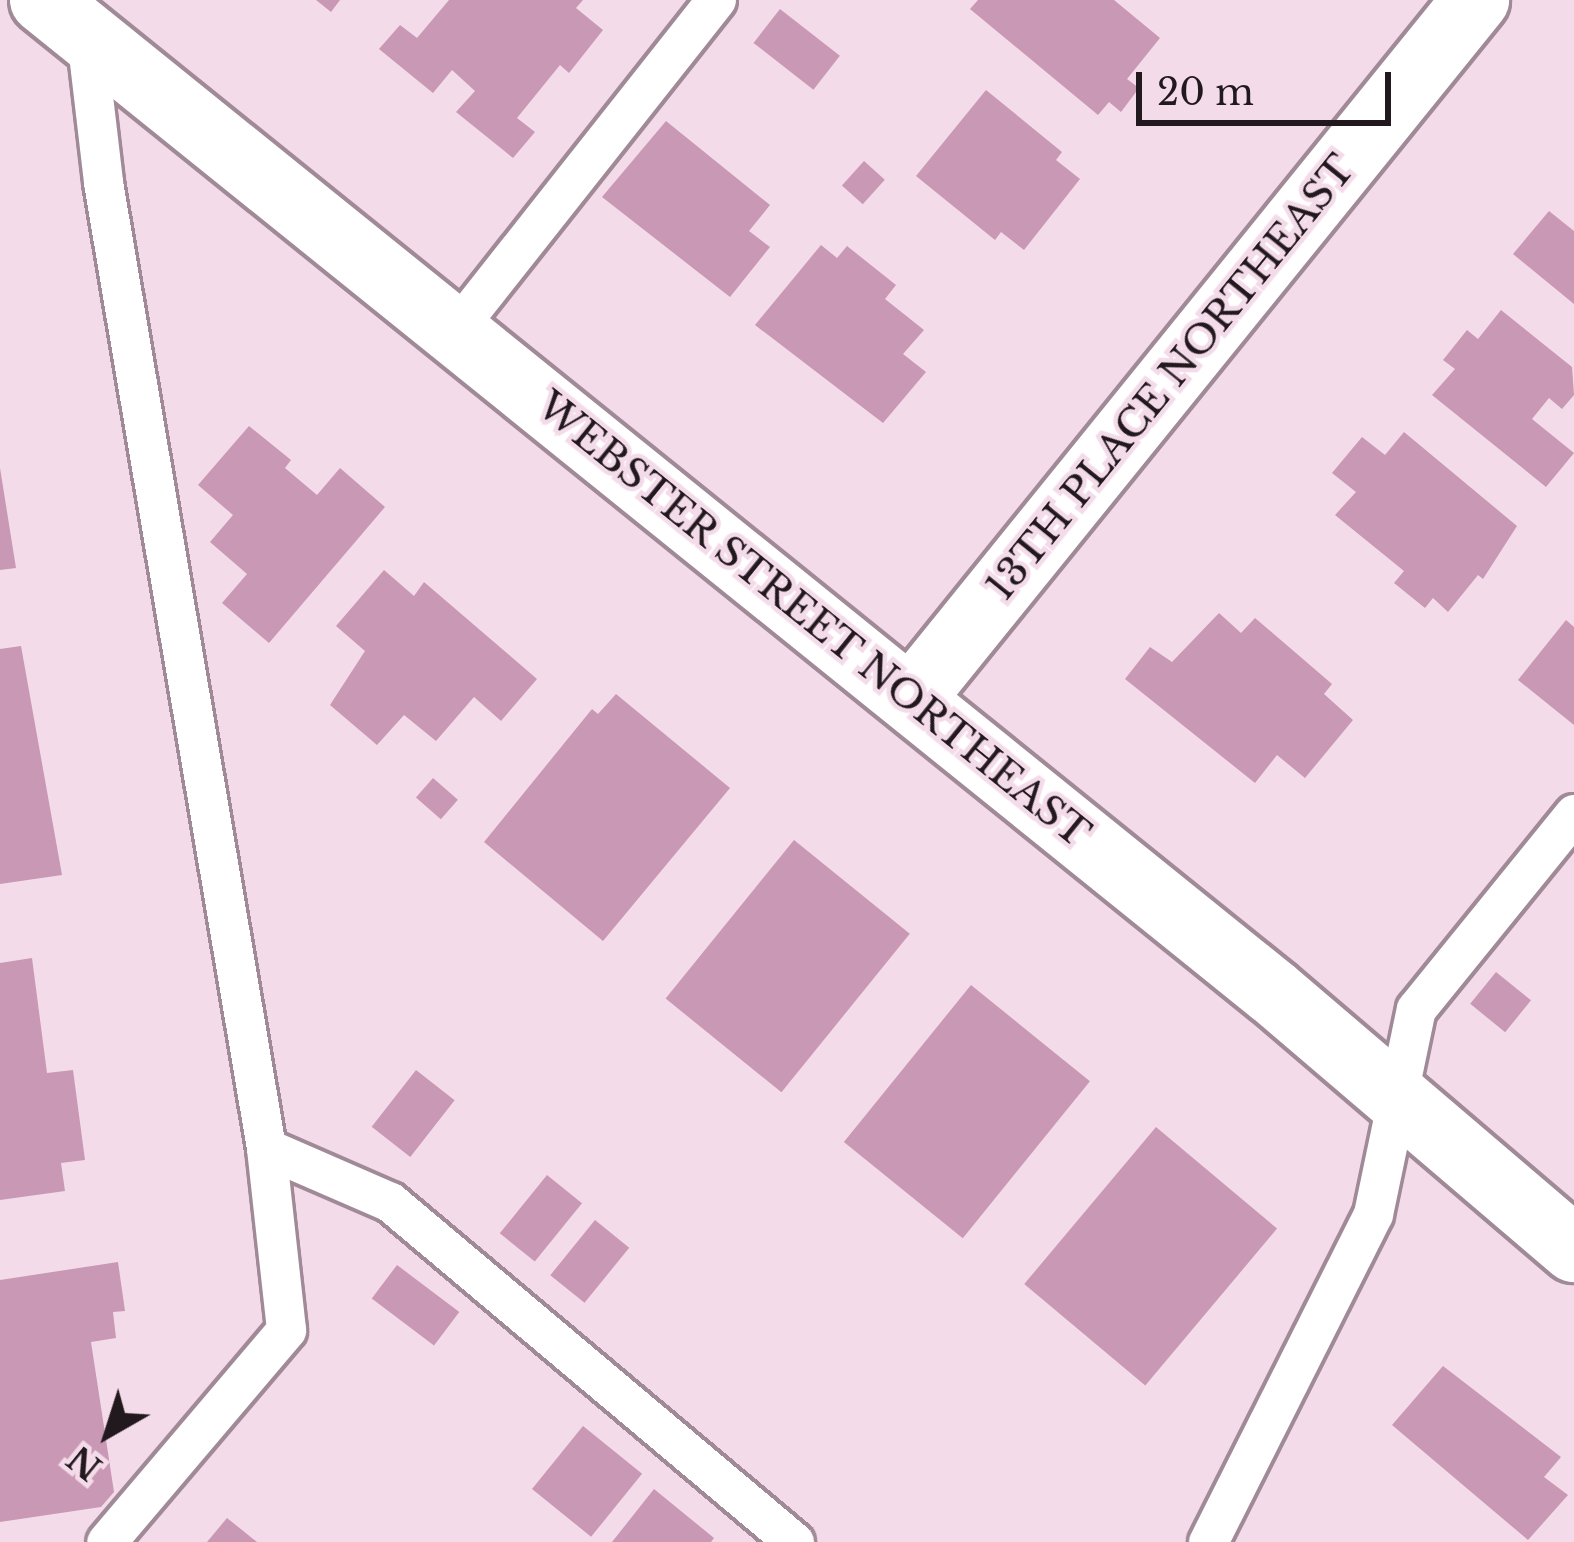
<!DOCTYPE html>
<html>
<head>
<meta charset="utf-8">
<style>
  body { margin:0 }
  #map { position:relative; width:1574px; height:1542px; overflow:hidden; background:#f4dbe9; font-family:"Libre Baskerville",serif }
  div>[style] { position:absolute }
  [style*='--x'] { left:calc(var(--x)*1px); top:calc(var(--y)*1px); width:calc(var(--w)*1px); rotate:calc(var(--a)*1deg) }
  .building>* { inset:0; background:#c998b4; transform-origin:0 0 }
  .roads { filter:drop-shadow(3px 0 #a18a97) drop-shadow(-3px 0 #a18a97) drop-shadow(0 3px #a18a97) drop-shadow(0 -3px #a18a97) }
  .service>* { height:39px; margin:-19.5px; padding:0 19.5px; transform-origin:19.5px; border-radius:19.5px; background:#fff }
  .minor>* { height:66px; margin:-33px; padding:0 33px; transform-origin:33px; border-radius:33px; background:#fff }
  span { translate:-50% -50%; white-space:nowrap; text-align:center; line-height:1.15; -webkit-text-stroke:9px #f4dbe9; paint-order:stroke }
  .street-label { font-size:39px; color:#22191e }
  .north { position:absolute; left:48px; top:1374px; width:120px; height:120px; -webkit-text-stroke:9px #f4dbe9; paint-order:stroke; rotate:219deg; font-size:33px; font-weight:700; line-height:48px; text-align:center; color:#22191e }
  .north::after { content:''; display:block; margin:auto; width:42px; height:54px; background:#22191e; clip-path:polygon(50% 0,100% 100%,50% 72%,0 100%) }
  .scale { position:absolute; left:1136px; top:72px; width:255px; height:54px; box-sizing:border-box; border:6px solid #22191e; border-top:0; padding-left:15px; font-size:36px; line-height:42px; white-space:nowrap; color:#22191e; -webkit-text-stroke:9px #f4dbe9; paint-order:stroke }
</style>
</head>
<body>
<div id="map">
  <div class="building">
    <i style="clip-path:polygon(316px 0,340px 0,331px 12px)"></i>
    <i style="clip-path:polygon(449px 0,583px 0,576px 8px,603px 30px,569px 73px,560px 65px,517px 118px,535px 132px,513px 158px,456px 112px,475px 91px,452px 70px,433px 93px,379px 49px,400px 25px,417px 38px)"></i>
    <i style="clip-path:polygon(978px 0,1114px 0,1160px 38px,1127px 79px,1139px 88px,1121px 112px,1109px 102px,1098px 115px,970px 9px)"></i>
    <i style="left:780px;top:9px;width:76px;height:43px;rotate:38deg"></i>
    <i style="clip-path:polygon(986px 90px,1062px 152px,1056px 160px,1080px 179px,1024px 250px,1001px 232px,995px 240px,916px 176px)"></i>
    <i style="clip-path:polygon(666px 121px,770px 205px,749px 231px,770px 247px,730px 297px,602px 197px)"></i>
    <i style="left:864px;top:161px;width:28px;height:33px;rotate:42deg"></i>
    <i style="clip-path:polygon(1549px 211px,1574px 231px,1574px 304px,1513px 254px)"></i>
    <i style="clip-path:polygon(821px 245px,837px 258px,847px 246px,896px 285px,885px 299px,924px 330px,903px 354px,926px 372px,883px 423px,755px 325px)"></i>
    <i style="clip-path:polygon(1501px 310px,1572px 367px,1574px 395px,1562px 409px,1549px 398px,1532px 419px,1574px 453px,1546px 487px,1432px 395px,1455px 369px,1443px 360px,1467px 330px,1478px 339px)"></i>
    <i style="clip-path:polygon(249px 426px,291px 460px,285px 468px,317px 495px,340px 468px,385px 507px,269px 643px,222px 603px,247px 574px,210px 542px,233px 515px,198px 485px)"></i>
    <i style="clip-path:polygon(1404px 432px,1517px 526px,1483px 579px,1478px 575px,1448px 612px,1433px 598px,1425px 608px,1394px 583px,1404px 571px,1335px 515px,1356px 492px,1332px 473px,1362px 437px,1385px 455px)"></i>
    <i style="clip-path:polygon(0 468px,16px 568px,0 570px)"></i>
    <i style="clip-path:polygon(384px 570px,414px 596px,424px 582px,537px 679px,501px 721px,474px 697px,436px 741px,404px 715px,377px 745px,330px 705px,365px 651px,336px 626px)"></i>
    <i style="clip-path:polygon(1219px 613px,1241px 633px,1255px 618px,1332px 684px,1324px 694px,1353px 720px,1305px 778px,1277px 755px,1255px 783px,1125px 679px,1150px 647px,1172px 662px)"></i>
    <i style="clip-path:polygon(1566px 620px,1574px 627px,1574px 725px,1518px 680px)"></i>
    <i style="clip-path:polygon(21px 646px,62px 875px,0 884px,0 649px)"></i>
    <i style="clip-path:polygon(616px 694px,730px 788px,603px 941px,484px 842px,592px 709px,598px 714px)"></i>
    <i style="left:433px;top:778px;width:33px;height:26px;rotate:41deg"></i>
    <i style="left:794px;top:840px;width:149px;height:204px;rotate:39deg"></i>
    <i style="clip-path:polygon(32px 958px,47px 1073px,73px 1070px,85px 1160px,61px 1163px,65px 1191px,0 1200px,0 963px)"></i>
    <i style="left:1496px;top:972px;width:45px;height:41px;rotate:39deg"></i>
    <i style="left:971px;top:985px;width:153px;height:202px;rotate:39deg"></i>
    <i style="left:416px;top:1070px;width:49px;height:72px;rotate:38deg"></i>
    <i style="left:1156px;top:1127px;width:158px;height:205px;rotate:40deg"></i>
    <i style="left:547px;top:1175px;width:45px;height:75px;rotate:39deg"></i>
    <i style="left:595px;top:1220px;width:44px;height:71px;rotate:39deg"></i>
    <i style="clip-path:polygon(118px 1262px,125px 1311px,113px 1312px,116px 1338px,91px 1342px,114px 1492px,101px 1507px,0 1522px,0 1280px)"></i>
    <i style="left:397px;top:1265px;width:78px;height:42px;rotate:37deg"></i>
    <i style="clip-path:polygon(1443px 1366px,1561px 1457px,1544px 1477px,1568px 1495px,1528px 1540px,1392px 1425px)"></i>
    <i style="left:583px;top:1426px;width:76px;height:81px;rotate:39deg"></i>
    <i style="clip-path:polygon(654px 1489px,714px 1538px,711px 1542px,612px 1542px)"></i>
    <i style="clip-path:polygon(227px 1518px,257px 1542px,207px 1542px)"></i>
  </div>
  <div class="roads">
    <div class="service">
      <i style="--x:85;--y:28;--w:155;--a:83.3"></i>
      <i style="--x:103;--y:182;--w:980;--a:80.42"></i>
      <i style="--x:266;--y:1148;--w:183;--a:83.7"></i>
      <i style="--x:286;--y:1330;--w:278;--a:130.3"></i>
      <i style="--x:455;--y:330;--w:421;--a:-51.7"></i>
      <i style="--x:266;--y:1148;--w:135;--a:23.5"></i>
      <i style="--x:390;--y:1202;--w:528;--a:40.08"></i>
      <i style="--x:1208;--y:1542;--w:367;--a:-63.3"></i>
      <i style="--x:1373;--y:1214;--w:209;--a:-78.2"></i>
      <i style="--x:1416;--y:1009;--w:251;--a:-51"></i>
    </div>
    <div class="minor">
      <i style="--x:43;--y:0;--w:1580;--a:38.89"></i>
      <i style="--x:1273;--y:992;--w:396;--a:40.5"></i>
      <i style="--x:911;--y:699;--w:899;--a:-51.05"></i>
    </div>
  </div>
  <div class="street-label">
    <span style="left:1171px;top:378px;rotate:-51deg">13TH PLACE NORTHEAST</span>
    <span style="left:813px;top:620px;rotate:39deg">WEBSTER STREET NORTHEAST</span>
  </div>
  <div class="north">N</div>
  <div class="scale">20 m</div>
</div>
</body>
</html>
